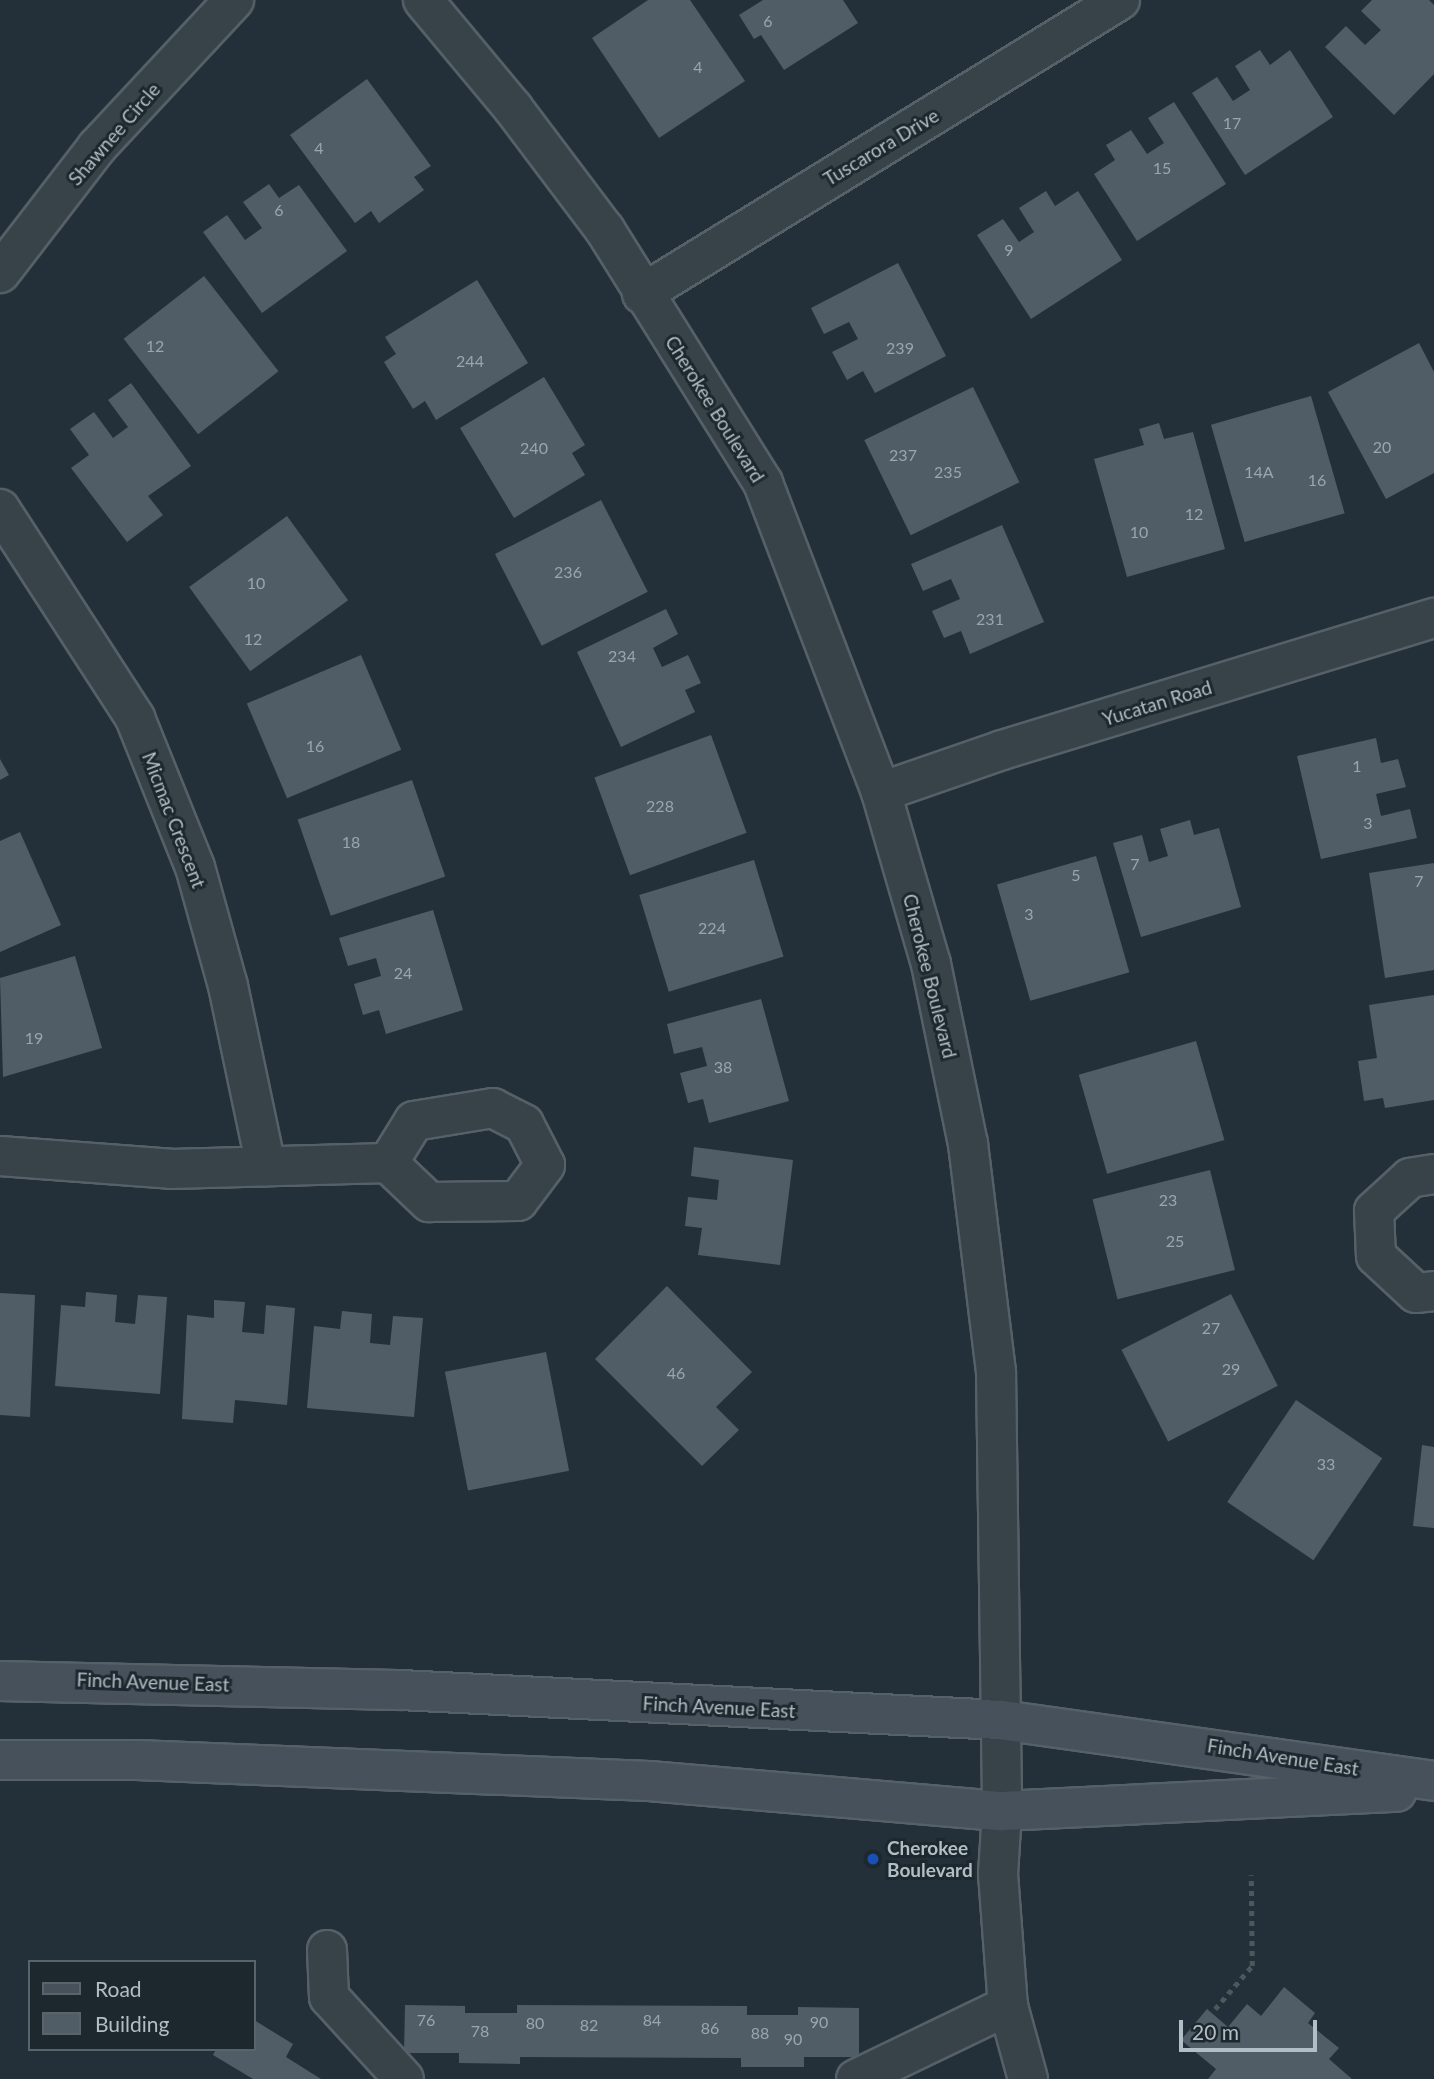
<!DOCTYPE html>
<html>
<head>
<meta charset="utf-8">
<style>
  body { margin:0 }
  #map { position:relative; width:1434px; height:2079px; overflow:hidden; background:#243039; font-family:Lato,sans-serif }
  div>[style] { position:absolute }
  [style*='--x'] { left:calc(var(--x)*1px); top:calc(var(--y)*1px); width:calc(var(--w)*1px); rotate:calc(var(--a)*1deg) }
  .building>* { inset:0; background:#505d67; transform-origin:0 0 }
  .path>* { height:4.5px; margin-top:-2.25px; transform-origin:0; background:repeating-linear-gradient(90deg,#485b5a 0 5px,transparent 0 10px) }
  .roads { filter:drop-shadow(2px 0 #566067) drop-shadow(-2px 0 #566067) drop-shadow(0 2px #566067) drop-shadow(0 -2px #566067) }
  .minor>* { height:38px; margin:-19px; padding:0 19px; transform-origin:19px; border-radius:19px; background:#384249 }
  .secondary>* { height:38px; margin:-19px; padding:0 19px; transform-origin:19px; border-radius:19px; background:#46515c }
  .dots>* { width:19px; height:19px; translate:-50% -50%; box-sizing:border-box; border:4px solid #1d272e; border-radius:50% }
  span { translate:-50% -50%; white-space:nowrap; text-align:center; line-height:1.15; -webkit-text-stroke:6px #1d272e; paint-order:stroke }
  .number-label { font-size:16px; color:#9aa5ae }
  .number-label span { -webkit-text-stroke-width:0 }
  .street-label { font-size:19px; color:#b3bdc5 }
  .poi-label { font-size:19px; color:#b3bdc5; font-weight:700 }
  .left { translate:0 -50%; text-align:left }
  .legend { position:absolute; left:28px; top:1960px; width:228px; height:91px; box-sizing:border-box; background:#1d272e; border:2px solid #59636a; margin:0; padding:9px 12px; list-style:none; font-size:21px; color:#b3bdc5 }
  .legend li { display:flex; align-items:center; gap:14px; height:35px }
  .legend b { width:35px; border:2px solid #59636a }
  .scale { position:absolute; left:1179px; top:2020px; width:138px; height:32px; box-sizing:border-box; border:4px solid #b3bdc5; border-top:0; padding-left:9px; font-size:21px; line-height:24px; white-space:nowrap; color:#b3bdc5; -webkit-text-stroke:5px #1d272e; paint-order:stroke }
</style>
</head>
<body>
<div id="map">
  <div class="building">
    <i style="clip-path:polygon(648px 0,690px 0,745px 81px,659px 138px,592px 38px)"></i>
    <i style="clip-path:polygon(763px 0,843px 0,858px 23px,784px 70px,761px 35px,754px 39px,739px 15px)"></i>
    <i style="clip-path:polygon(1372px 0,1429px 0,1434px 5px,1434px 74px,1394px 115px,1325px 47px,1346px 26px,1365px 45px,1381px 30px,1361px 11px)"></i>
    <i style="clip-path:polygon(1260px 50px,1270px 65px,1290px 50px,1333px 117px,1245px 175px,1192px 93px,1217px 77px,1233px 101px,1250px 90px,1235px 66px)"></i>
    <i style="clip-path:polygon(367px 79px,431px 166px,414px 177px,424px 190px,379px 223px,371px 211px,355px 223px,290px 135px)"></i>
    <i style="clip-path:polygon(1174px 102px,1226px 184px,1137px 241px,1094px 174px,1115px 160px,1106px 145px,1131px 130px,1147px 154px,1164px 143px,1148px 118px)"></i>
    <i style="clip-path:polygon(269px 184px,279px 198px,299px 185px,347px 251px,262px 313px,203px 232px,227px 215px,245px 240px,262px 228px,243px 202px)"></i>
    <i style="clip-path:polygon(1046px 191px,1055px 206px,1078px 191px,1122px 260px,1031px 319px,977px 235px,1003px 219px,1019px 242px,1034px 232px,1019px 208px)"></i>
    <i style="clip-path:polygon(898px 263px,946px 356px,875px 393px,863px 371px,847px 380px,832px 352px,858px 339px,849px 322px,824px 334px,811px 308px)"></i>
    <i style="left:204px;top:276px;width:121px;height:102px;rotate:52deg"></i>
    <i style="clip-path:polygon(477px 280px,528px 363px,436px 420px,425px 401px,413px 409px,384px 362px,396px 354px,385px 337px)"></i>
    <i style="clip-path:polygon(1419px 343px,1434px 372px,1434px 473px,1386px 499px,1328px 392px)"></i>
    <i style="clip-path:polygon(544px 377px,585px 445px,572px 453px,585px 475px,514px 518px,460px 428px)"></i>
    <i style="clip-path:polygon(131px 383px,191px 466px,148px 496px,163px 515px,127px 542px,71px 468px,89px 455px,70px 429px,94px 412px,113px 438px,128px 427px,108px 400px)"></i>
    <i style="left:973px;top:387px;width:106px;height:121px;rotate:64deg"></i>
    <i style="left:1311px;top:396px;width:122px;height:104px;rotate:74deg"></i>
    <i style="clip-path:polygon(1159px 423px,1164px 439px,1193px 432px,1225px 549px,1127px 577px,1094px 459px,1144px 445px,1139px 429px)"></i>
    <i style="left:601px;top:500px;width:103px;height:119px;rotate:63deg"></i>
    <i style="left:287px;top:516px;width:104px;height:121px;rotate:54deg"></i>
    <i style="clip-path:polygon(1002px 525px,1044px 622px,970px 654px,961px 631px,944px 638px,932px 611px,960px 599px,951px 579px,923px 591px,911px 564px)"></i>
    <i style="clip-path:polygon(666px 609px,678px 634px,653px 648px,662px 667px,688px 655px,701px 683px,685px 690px,695px 712px,621px 747px,577px 652px)"></i>
    <i style="left:361px;top:655px;width:103px;height:124px;rotate:67deg"></i>
    <i style="left:711px;top:735px;width:104px;height:124px;rotate:70deg"></i>
    <i style="clip-path:polygon(1376px 738px,1381px 763px,1398px 759px,1406px 787px,1376px 794px,1381px 816px,1410px 809px,1417px 838px,1321px 859px,1297px 756px)"></i>
    <i style="clip-path:polygon(0 759px,9px 775px,0 780px)"></i>
    <i style="left:412px;top:780px;width:102px;height:121px;rotate:71deg"></i>
    <i style="clip-path:polygon(1190px 820px,1194px 835px,1219px 828px,1241px 907px,1141px 937px,1113px 843px,1142px 835px,1149px 862px,1168px 856px,1160px 829px)"></i>
    <i style="clip-path:polygon(20px 832px,61px 925px,0 952px,0 841px)"></i>
    <i style="left:1096px;top:856px;width:121px;height:103px;rotate:74deg"></i>
    <i style="left:754px;top:860px;width:101px;height:120px;rotate:73deg"></i>
    <i style="clip-path:polygon(1434px 863px,1434px 970px,1385px 978px,1369px 873px)"></i>
    <i style="clip-path:polygon(433px 910px,463px 1010px,386px 1034px,379px 1010px,363px 1015px,354px 984px,381px 976px,376px 958px,348px 966px,339px 938px)"></i>
    <i style="clip-path:polygon(75px 956px,102px 1048px,3px 1077px,0 978px)"></i>
    <i style="clip-path:polygon(1434px 995px,1434px 1100px,1385px 1108px,1383px 1098px,1364px 1101px,1358px 1061px,1377px 1058px,1369px 1005px)"></i>
    <i style="clip-path:polygon(761px 999px,789px 1101px,709px 1123px,703px 1099px,688px 1103px,680px 1073px,707px 1066px,702px 1047px,674px 1054px,667px 1024px)"></i>
    <i style="left:1196px;top:1041px;width:103px;height:122px;rotate:74deg"></i>
    <i style="clip-path:polygon(694px 1147px,793px 1160px,780px 1265px,698px 1255px,702px 1228px,685px 1226px,688px 1197px,717px 1200px,719px 1180px,691px 1176px)"></i>
    <i style="left:1210px;top:1170px;width:103px;height:121px;rotate:76deg"></i>
    <i style="clip-path:polygon(667px 1286px,752px 1372px,716px 1407px,739px 1430px,702px 1466px,595px 1359px)"></i>
    <i style="clip-path:polygon(86px 1292px,117px 1295px,115px 1322px,135px 1324px,138px 1295px,167px 1297px,160px 1394px,55px 1386px,61px 1305px,85px 1307px)"></i>
    <i style="clip-path:polygon(0 1293px,35px 1295px,30px 1417px,0 1415px)"></i>
    <i style="left:1231px;top:1294px;width:103px;height:123px;rotate:63deg"></i>
    <i style="clip-path:polygon(214px 1300px,245px 1302px,242px 1332px,264px 1334px,266px 1305px,295px 1308px,287px 1405px,235px 1400px,233px 1423px,182px 1419px,187px 1315px,214px 1318px)"></i>
    <i style="clip-path:polygon(342px 1311px,372px 1314px,370px 1343px,390px 1345px,393px 1316px,423px 1318px,414px 1417px,307px 1408px,314px 1326px,340px 1329px)"></i>
    <i style="left:546px;top:1352px;width:121px;height:103px;rotate:79deg"></i>
    <i style="left:1296px;top:1400px;width:104px;height:123px;rotate:34deg"></i>
    <i style="clip-path:polygon(1422px 1445px,1434px 1447px,1434px 1528px,1413px 1526px)"></i>
    <i style="clip-path:polygon(1284px 1987px,1315px 2013px,1308px 2023px,1339px 2048px,1329px 2059px,1352px 2079px,1208px 2079px,1216px 2069px,1181px 2040px,1207px 2009px,1228px 2027px,1247px 2004px,1261px 2016px)"></i>
    <i style="clip-path:polygon(405px 2005px,465px 2006px,465px 2013px,517px 2013px,517px 2005px,747px 2006px,747px 2015px,798px 2015px,798px 2007px,859px 2008px,859px 2057px,804px 2057px,804px 2067px,741px 2067px,741px 2058px,520px 2057px,520px 2064px,459px 2063px,459px 2053px,404px 2053px)"></i>
    <i style="clip-path:polygon(254px 2020px,293px 2044px,286px 2057px,321px 2079px,253px 2079px,213px 2055px,216px 2049px,254px 2049px)"></i>
  </div>
  <div class="path">
    <i style="--x:1215;--y:2009;--w:57;--a:-49.3"></i>
    <i style="--x:1252;--y:1966;--w:91;--a:-90.6"></i>
  </div>
  <div class="roads">
    <div class="minor">
      <i style="--x:423;--y:0;--w:141;--a:50.2"></i>
      <i style="--x:513;--y:108;--w:153;--a:53"></i>
      <i style="--x:605;--y:230;--w:298;--a:58"></i>
      <i style="--x:763;--y:483;--w:331;--a:69.1"></i>
      <i style="--x:881;--y:792;--w:179;--a:73.8"></i>
      <i style="--x:931;--y:964;--w:184;--a:78.4"></i>
      <i style="--x:968;--y:1144;--w:229;--a:83"></i>
      <i style="--x:996;--y:1371;--w:440;--a:89.2"></i>
      <i style="--x:1002;--y:1811;--w:63;--a:93.6"></i>
      <i style="--x:998;--y:1874;--w:132;--a:85.7"></i>
      <i style="--x:1008;--y:2006;--w:76;--a:74.7"></i>
      <i style="--x:0;--y:273;--w:159;--a:-52.4"></i>
      <i style="--x:97;--y:147;--w:201;--a:-47"></i>
      <i style="--x:642;--y:294;--w:561;--a:-31.59"></i>
      <i style="--x:0;--y:509;--w:249;--a:57.1"></i>
      <i style="--x:135;--y:718;--w:161;--a:68.1"></i>
      <i style="--x:195;--y:867;--w:123;--a:74.5"></i>
      <i style="--x:228;--y:986;--w:184;--a:78.1"></i>
      <i style="--x:881;--y:792;--w:128;--a:-19.1"></i>
      <i style="--x:1002;--y:750;--w:452;--a:-17"></i>
      <i style="--x:0;--y:1156;--w:171;--a:4.3"></i>
      <i style="--x:171;--y:1169;--w:217;--a:-1.6"></i>
      <i style="--x:388;--y:1163;--w:57;--a:43.6"></i>
      <i style="--x:429;--y:1202;--w:89;--a:-0.6"></i>
      <i style="--x:518;--y:1201;--w:45;--a:-53.1"></i>
      <i style="--x:545;--y:1165;--w:46;--a:-117.1"></i>
      <i style="--x:524;--y:1124;--w:35;--a:-153"></i>
      <i style="--x:493;--y:1108;--w:80;--a:170.7"></i>
      <i style="--x:414;--y:1121;--w:49;--a:121.8"></i>
      <i style="--x:1434;--y:1174;--w:24;--a:171"></i>
      <i style="--x:1410;--y:1178;--w:49;--a:137.5"></i>
      <i style="--x:1374;--y:1211;--w:45;--a:87.5"></i>
      <i style="--x:1376;--y:1256;--w:54;--a:42.8"></i>
      <i style="--x:1416;--y:1293;--w:18;--a:-6"></i>
      <i style="--x:327;--y:1950;--w:47;--a:87.6"></i>
      <i style="--x:329;--y:1997;--w:111;--a:47.6"></i>
      <i style="--x:856;--y:2079;--w:169;--a:-25.7"></i>
    </div>
    <div class="secondary">
      <i style="--x:0;--y:1681;--w:400;--a:1.3"></i>
      <i style="--x:400;--y:1690;--w:602;--a:2.86"></i>
      <i style="--x:1001;--y:1720;--w:437;--a:8"></i>
      <i style="--x:0;--y:1760;--w:137;--a:0"></i>
      <i style="--x:137;--y:1760;--w:512;--a:2.35"></i>
      <i style="--x:649;--y:1781;--w:354;--a:4.9"></i>
      <i style="--x:1002;--y:1811;--w:395;--a:-2.8"></i>
    </div>
  </div>
  <div class="dots">
    <i style="left:873px;top:1859px;background:#1a4fb4"></i>
  </div>
  <div class="number-label">
    <span style="left:768px;top:21px">6</span>
    <span style="left:698px;top:67px">4</span>
    <span style="left:1232px;top:123px">17</span>
    <span style="left:319px;top:148px">4</span>
    <span style="left:1162px;top:168px">15</span>
    <span style="left:279px;top:210px">6</span>
    <span style="left:1009px;top:250px">9</span>
    <span style="left:155px;top:346px">12</span>
    <span style="left:900px;top:348px">239</span>
    <span style="left:470px;top:361px">244</span>
    <span style="left:1382px;top:447px">20</span>
    <span style="left:534px;top:448px">240</span>
    <span style="left:903px;top:455px">237</span>
    <span style="left:948px;top:472px">235</span>
    <span style="left:1259px;top:472px">14A</span>
    <span style="left:1317px;top:480px">16</span>
    <span style="left:1194px;top:514px">12</span>
    <span style="left:1139px;top:532px">10</span>
    <span style="left:568px;top:572px">236</span>
    <span style="left:256px;top:583px">10</span>
    <span style="left:990px;top:619px">231</span>
    <span style="left:253px;top:639px">12</span>
    <span style="left:622px;top:656px">234</span>
    <span style="left:315px;top:746px">16</span>
    <span style="left:1357px;top:766px">1</span>
    <span style="left:660px;top:806px">228</span>
    <span style="left:1368px;top:823px">3</span>
    <span style="left:351px;top:842px">18</span>
    <span style="left:1135px;top:864px">7</span>
    <span style="left:1076px;top:875px">5</span>
    <span style="left:1419px;top:881px">7</span>
    <span style="left:1029px;top:914px">3</span>
    <span style="left:712px;top:928px">224</span>
    <span style="left:403px;top:973px">24</span>
    <span style="left:34px;top:1038px">19</span>
    <span style="left:723px;top:1067px">38</span>
    <span style="left:1168px;top:1200px">23</span>
    <span style="left:1175px;top:1241px">25</span>
    <span style="left:1211px;top:1328px">27</span>
    <span style="left:1231px;top:1369px">29</span>
    <span style="left:676px;top:1373px">46</span>
    <span style="left:1326px;top:1464px">33</span>
    <span style="left:426px;top:2020px">76</span>
    <span style="left:652px;top:2020px">84</span>
    <span style="left:819px;top:2022px">90</span>
    <span style="left:535px;top:2023px">80</span>
    <span style="left:589px;top:2025px">82</span>
    <span style="left:710px;top:2028px">86</span>
    <span style="left:480px;top:2031px">78</span>
    <span style="left:760px;top:2033px">88</span>
    <span style="left:793px;top:2039px">90</span>
  </div>
  <div class="street-label">
    <span style="left:114px;top:134px;rotate:-49deg">Shawnee Circle</span>
    <span style="left:881px;top:147px;rotate:-31deg">Tuscarora Drive</span>
    <span style="left:715px;top:409px;rotate:58deg">Cherokee Boulevard</span>
    <span style="left:1157px;top:703px;rotate:-17deg">Yucatan Road</span>
    <span style="left:174px;top:820px;rotate:69deg">Micmac Crescent</span>
    <span style="left:930px;top:976px;rotate:76deg">Cherokee Boulevard</span>
    <span style="left:153px;top:1682px;rotate:2deg">Finch Avenue East</span>
    <span style="left:719px;top:1707px;rotate:3deg">Finch Avenue East</span>
    <span style="left:1283px;top:1757px;rotate:9deg">Finch Avenue East</span>
  </div>
  <div class="poi-label">
    <span class="left" style="left:887px;top:1859px">Cherokee<br>Boulevard</span>
  </div>
  <ul class="legend">
  <li><b style="height:9px;background:#46515c"></b>Road</li>
  <li><b style="height:19px;background:#505d67"></b>Building</li>
  </ul>
  <div class="scale">20 m</div>
</div>
</body>
</html>
